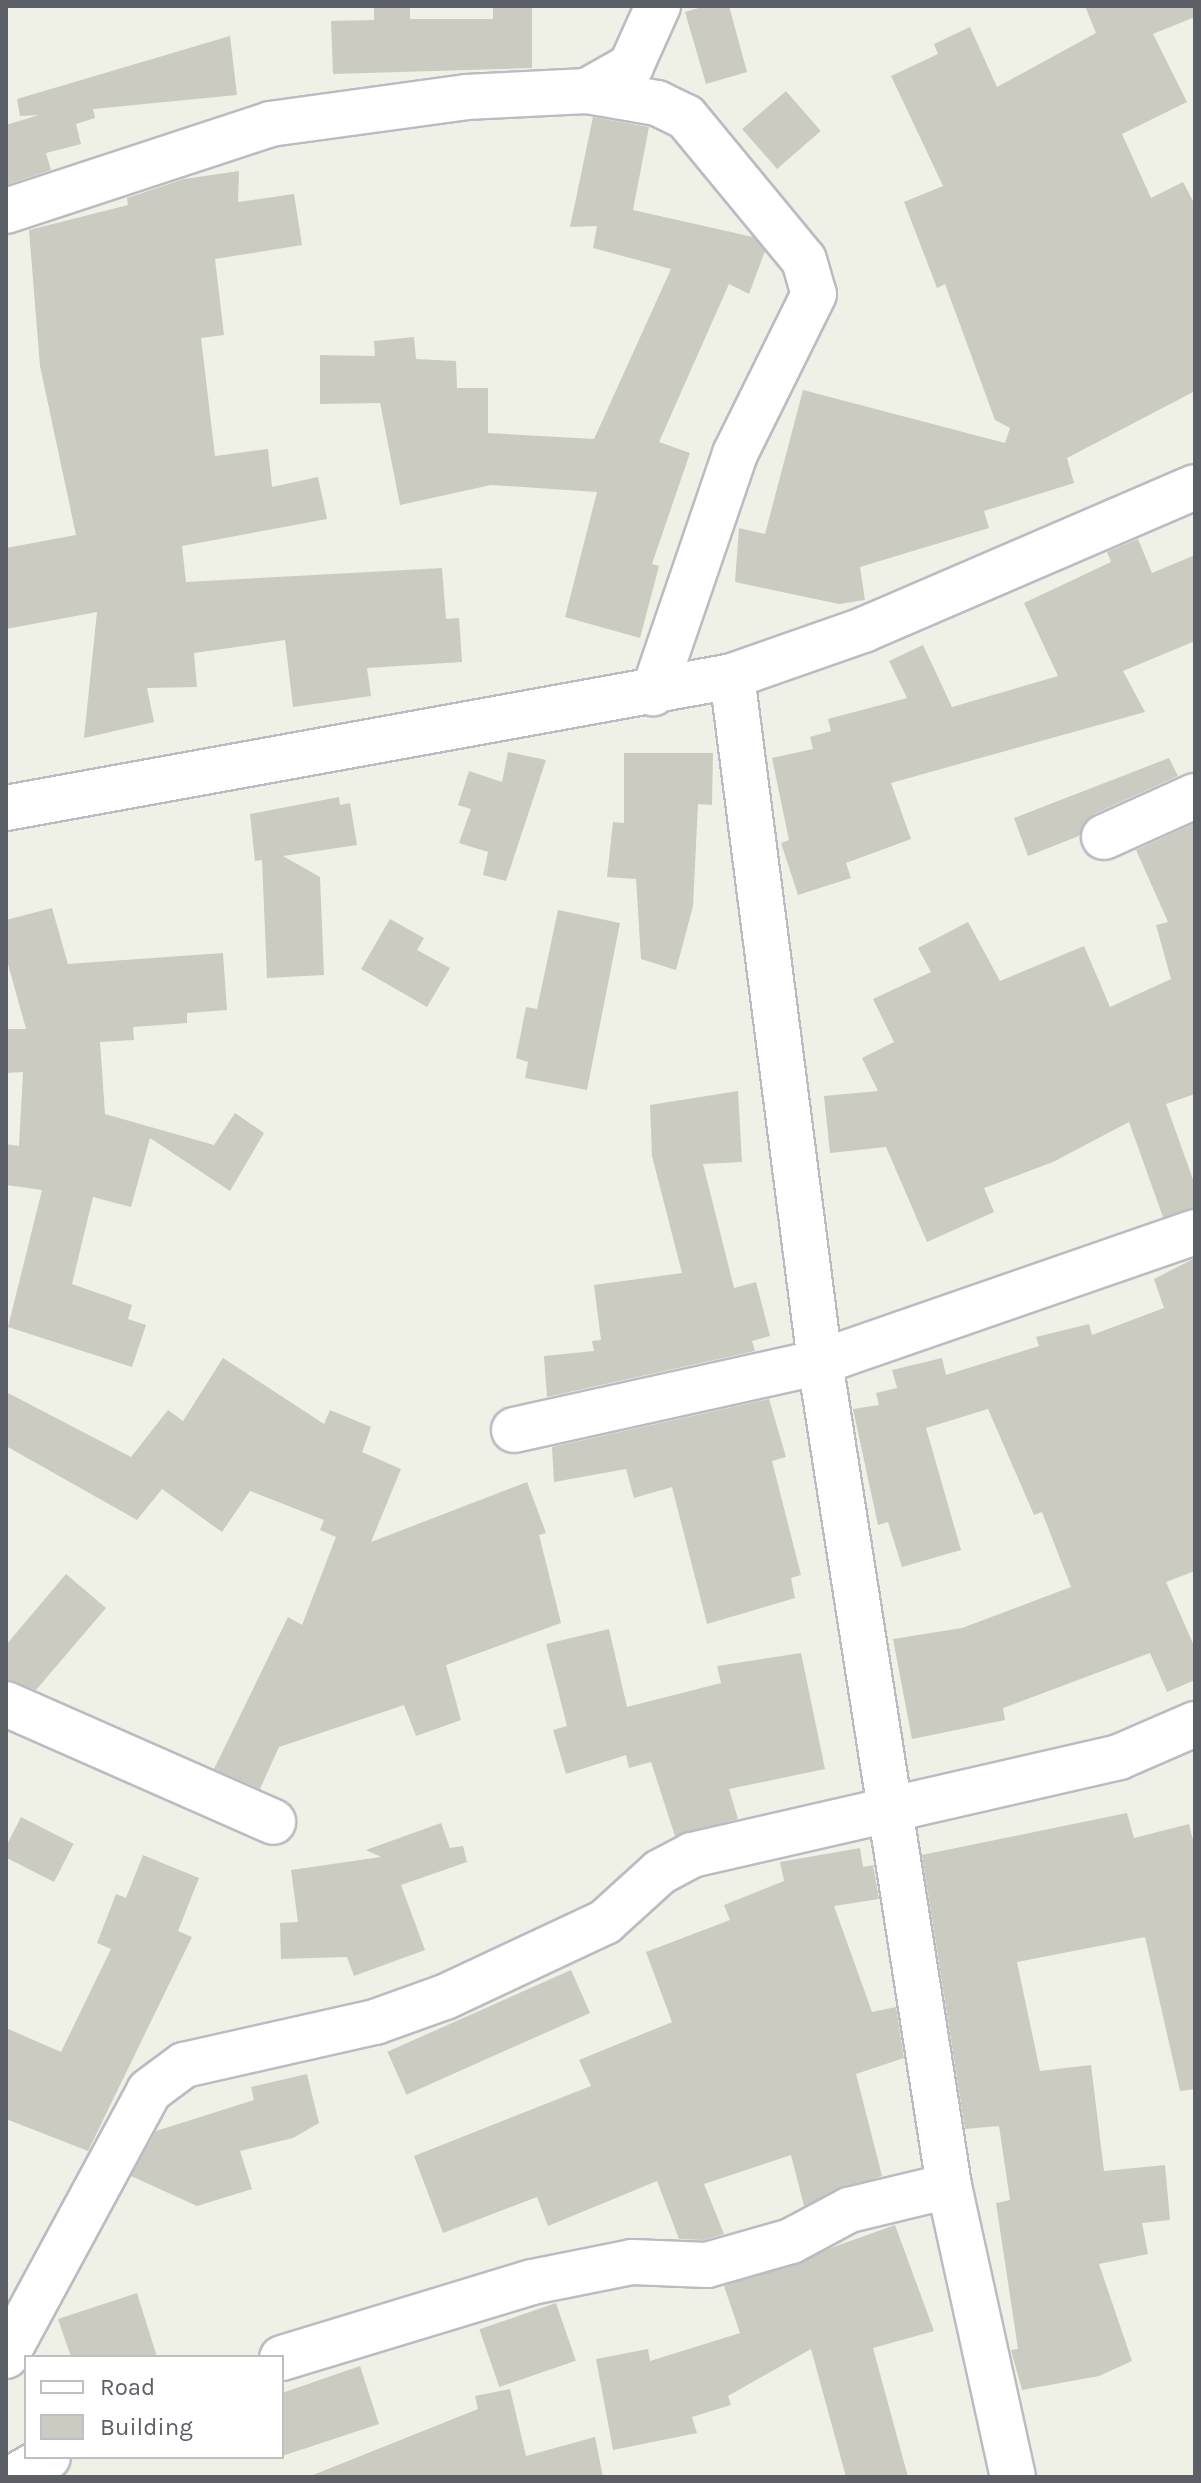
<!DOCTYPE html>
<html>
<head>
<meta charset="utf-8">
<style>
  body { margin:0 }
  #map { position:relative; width:1201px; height:2483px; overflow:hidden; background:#eff0e6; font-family:Karla,sans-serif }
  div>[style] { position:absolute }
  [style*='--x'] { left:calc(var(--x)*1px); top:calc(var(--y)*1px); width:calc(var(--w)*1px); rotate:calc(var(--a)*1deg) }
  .building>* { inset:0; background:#cbcbc2; transform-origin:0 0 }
  .roads { filter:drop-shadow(2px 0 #babcc2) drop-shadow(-2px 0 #babcc2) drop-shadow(0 2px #babcc2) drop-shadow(0 -2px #babcc2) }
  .minor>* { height:44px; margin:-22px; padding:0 22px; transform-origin:22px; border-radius:22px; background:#fff }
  span { translate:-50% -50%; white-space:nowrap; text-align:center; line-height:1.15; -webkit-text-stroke:7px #fff; paint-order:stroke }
  .frame { position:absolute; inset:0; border:8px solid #5d5f66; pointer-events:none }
  .legend { position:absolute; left:24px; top:2355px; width:260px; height:104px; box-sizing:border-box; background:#fff; border:2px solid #bebfc2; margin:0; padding:10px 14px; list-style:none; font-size:24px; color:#5d5f66 }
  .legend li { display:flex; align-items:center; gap:16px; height:40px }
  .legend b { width:40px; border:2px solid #bebfc2 }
</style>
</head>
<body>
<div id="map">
  <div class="building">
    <i style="clip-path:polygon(493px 6px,532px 6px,532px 68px,333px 74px,331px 21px,374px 20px,374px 8px,410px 7px,410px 19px,493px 19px)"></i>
    <i style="clip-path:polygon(706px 6px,729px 6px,747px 72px,706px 84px,685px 12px)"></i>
    <i style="clip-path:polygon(1085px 6px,1195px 6px,1195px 17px,1153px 34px,1187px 102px,1122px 134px,1151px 198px,1183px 182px,1195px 205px,1195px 391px,1067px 458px,1074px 483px,984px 511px,989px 528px,860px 567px,865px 600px,839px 604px,735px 582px,739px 528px,765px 534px,803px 390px,1005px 443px,1010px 428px,995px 420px,945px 284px,937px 288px,904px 202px,943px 186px,891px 76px,938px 54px,934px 44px,970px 27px,997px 87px,1096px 33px)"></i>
    <i style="clip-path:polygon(230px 36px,237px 95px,93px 109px,95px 118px,76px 124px,81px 144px,46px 153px,51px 170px,6px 185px,6px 125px,39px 115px,20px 116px,17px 99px)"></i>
    <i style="left:786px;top:91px;width:53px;height:58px;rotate:49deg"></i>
    <i style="clip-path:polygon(593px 117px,649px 127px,633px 210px,753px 237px,765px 251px,749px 294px,729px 284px,659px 442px,690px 453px,652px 564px,659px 566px,640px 638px,565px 617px,597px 492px,491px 485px,400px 505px,380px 403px,320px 404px,320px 355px,375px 356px,374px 341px,414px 337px,416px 359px,456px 361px,457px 388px,488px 388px,488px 433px,594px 439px,671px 269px,593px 248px,597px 226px,570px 227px)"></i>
    <i style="clip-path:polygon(239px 171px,238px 202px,294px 194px,302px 245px,215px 259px,224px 335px,201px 338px,215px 456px,268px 449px,272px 487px,318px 477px,327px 519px,182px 546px,186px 582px,442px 568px,446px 619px,459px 618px,462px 662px,367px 668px,371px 696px,293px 707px,285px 640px,194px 653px,197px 687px,147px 688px,154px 722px,84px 738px,97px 612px,6px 629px,6px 548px,76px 535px,40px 366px,29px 230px,128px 205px,127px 198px,184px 179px)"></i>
    <i style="clip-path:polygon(1138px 539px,1152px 573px,1195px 555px,1195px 641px,1123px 671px,1145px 712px,891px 783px,911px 839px,846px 863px,851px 878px,798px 895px,781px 843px,789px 840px,772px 758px,813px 749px,810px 737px,831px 731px,828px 719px,907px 698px,889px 661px,923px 645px,952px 707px,1058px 676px,1024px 603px,1111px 562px,1107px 552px)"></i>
    <i style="clip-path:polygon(508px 752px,546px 760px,506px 881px,483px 875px,488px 852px,459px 843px,471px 809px,458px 805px,469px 771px,502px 782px)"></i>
    <i style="clip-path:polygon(624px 753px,713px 753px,712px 805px,698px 804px,693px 906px,676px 970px,641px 959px,636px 879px,607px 877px,613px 822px,624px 823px)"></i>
    <i style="clip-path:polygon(1169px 758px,1178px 776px,1094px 814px,1079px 836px,1028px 856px,1014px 818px)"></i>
    <i style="clip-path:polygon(339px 797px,340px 805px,350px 803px,357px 845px,283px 856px,320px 877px,324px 975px,267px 978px,262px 860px,255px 861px,250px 814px)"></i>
    <i style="clip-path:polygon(1195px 823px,1195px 1094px,1166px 1104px,1195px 1185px,1195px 1208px,1163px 1217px,1129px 1122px,1053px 1162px,984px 1188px,994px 1212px,927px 1242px,886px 1147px,830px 1153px,824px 1096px,878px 1091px,862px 1058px,894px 1042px,873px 999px,931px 972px,918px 948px,968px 922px,1000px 981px,1084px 946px,1110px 1007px,1171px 979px,1156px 925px,1168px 922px,1136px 850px)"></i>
    <i style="clip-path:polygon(52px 908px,68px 964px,223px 953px,227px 1010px,187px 1013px,187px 1023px,133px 1027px,134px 1040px,100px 1042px,105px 1114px,214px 1145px,235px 1113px,264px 1133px,230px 1191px,150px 1138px,131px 1207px,93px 1197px,72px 1284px,132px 1305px,128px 1319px,146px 1325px,132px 1367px,8px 1327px,42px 1190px,6px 1185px,6px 1144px,19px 1146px,23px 1072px,6px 1073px,6px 1029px,26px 1029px,6px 957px,6px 920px)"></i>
    <i style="clip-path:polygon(558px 910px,620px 923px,587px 1090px,525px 1078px,528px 1062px,516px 1058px,526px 1007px,537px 1009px)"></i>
    <i style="clip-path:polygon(390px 919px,424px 938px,417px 950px,450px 968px,427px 1007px,361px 969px)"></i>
    <i style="clip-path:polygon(738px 1091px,742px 1162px,703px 1164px,734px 1288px,756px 1282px,770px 1336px,752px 1341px,755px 1351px,547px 1397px,544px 1356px,594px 1351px,592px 1341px,601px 1340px,594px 1285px,682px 1273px,652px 1156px,650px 1105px)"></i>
    <i style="clip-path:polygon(1195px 1258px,1195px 1571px,1166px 1582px,1195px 1648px,1195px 1680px,1167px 1692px,1150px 1653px,1003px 1708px,1005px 1720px,912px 1739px,893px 1639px,962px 1628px,1071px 1587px,1042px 1512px,1034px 1515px,988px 1409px,926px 1428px,961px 1550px,902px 1567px,888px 1522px,878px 1525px,853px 1409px,879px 1405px,876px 1393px,897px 1388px,892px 1370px,942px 1358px,946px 1375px,1039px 1346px,1036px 1337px,1089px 1324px,1092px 1335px,1164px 1308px,1154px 1279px)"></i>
    <i style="clip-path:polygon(223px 1358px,324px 1424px,330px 1410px,371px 1427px,362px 1452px,401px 1469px,371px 1542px,527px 1482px,546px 1533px,539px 1535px,561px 1623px,446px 1665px,461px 1720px,416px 1736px,404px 1705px,279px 1747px,260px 1789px,214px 1769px,288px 1617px,302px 1625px,336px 1537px,320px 1530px,324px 1520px,250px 1491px,222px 1532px,162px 1489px,137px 1520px,6px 1446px,6px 1392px,131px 1457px,168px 1410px,183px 1421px)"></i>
    <i style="clip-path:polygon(769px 1399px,786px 1457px,772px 1461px,801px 1575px,791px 1578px,795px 1598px,707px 1624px,672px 1487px,634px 1498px,626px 1469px,554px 1482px,552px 1447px)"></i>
    <i style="clip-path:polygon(66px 1574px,106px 1608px,36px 1690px,6px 1679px,6px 1645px)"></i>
    <i style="clip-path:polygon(609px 1629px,627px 1707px,721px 1683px,717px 1666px,801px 1653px,825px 1769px,729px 1789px,738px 1819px,675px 1836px,651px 1762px,629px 1768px,626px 1755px,566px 1774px,553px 1730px,567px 1726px,546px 1644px)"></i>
    <i style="clip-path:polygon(1127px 1813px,1134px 1838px,1189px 1824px,1195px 1848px,1195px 2089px,1180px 2091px,1145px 1937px,1017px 1962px,1040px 2071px,1091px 2065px,1104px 2171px,1165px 2165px,1170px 2220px,1142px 2223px,1148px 2254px,1099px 2264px,1132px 2361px,1099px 2376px,1022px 2390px,1011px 2350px,1018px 2349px,996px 2203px,1010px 2200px,999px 2126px,965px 2129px,922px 1855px)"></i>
    <i style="left:21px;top:1817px;width:59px;height:43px;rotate:27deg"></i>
    <i style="clip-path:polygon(441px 1823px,450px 1848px,463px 1846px,467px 1862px,401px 1885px,425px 1950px,354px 1976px,347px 1957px,281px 1959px,280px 1923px,298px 1922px,291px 1870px,381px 1857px,366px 1850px)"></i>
    <i style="clip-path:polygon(860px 1848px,863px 1867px,873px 1865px,879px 1899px,834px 1906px,872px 2012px,896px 2007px,904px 2058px,856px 2074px,882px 2176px,804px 2206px,791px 2155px,704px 2184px,724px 2234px,704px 2240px,679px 2239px,657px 2181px,548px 2226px,537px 2197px,443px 2233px,414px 2156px,591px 2086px,579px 2060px,672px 2022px,646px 1952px,730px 1920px,724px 1905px,784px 1881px,780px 1862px)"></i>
    <i style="clip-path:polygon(143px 1855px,199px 1878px,178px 1931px,192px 1937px,88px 2151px,6px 2119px,6px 2028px,61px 2052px,111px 1949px,97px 1943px,116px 1894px,126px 1898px)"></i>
    <i style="left:571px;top:1970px;width:47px;height:201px;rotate:66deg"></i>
    <i style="clip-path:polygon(307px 2074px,319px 2123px,293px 2138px,240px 2151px,252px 2189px,197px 2206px,131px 2176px,156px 2131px,254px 2100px,251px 2087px)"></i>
    <i style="clip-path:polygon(895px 2225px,934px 2331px,873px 2348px,908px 2477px,846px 2477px,811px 2349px,728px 2396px,731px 2405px,692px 2417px,697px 2433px,613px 2450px,596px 2359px,648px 2349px,650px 2361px,740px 2333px,724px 2286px)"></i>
    <i style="clip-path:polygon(137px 2293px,157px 2357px,71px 2357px,58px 2319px)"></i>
    <i style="left:556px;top:2303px;width:61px;height:81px;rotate:71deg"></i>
    <i style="clip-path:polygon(360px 2366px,379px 2424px,282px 2456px,282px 2393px)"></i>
    <i style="clip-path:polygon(510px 2389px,526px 2456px,595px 2437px,603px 2477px,308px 2477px,478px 2409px,475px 2396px)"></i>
  </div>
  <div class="roads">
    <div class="minor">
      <i style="--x:587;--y:91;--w:51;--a:-29.6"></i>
      <i style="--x:631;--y:66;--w:66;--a:-65.8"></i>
      <i style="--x:6;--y:211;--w:278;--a:-18.2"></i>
      <i style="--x:270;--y:124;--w:198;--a:-7.8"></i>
      <i style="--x:466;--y:97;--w:121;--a:-2.8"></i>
      <i style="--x:587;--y:91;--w:71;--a:9.7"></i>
      <i style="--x:657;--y:103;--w:32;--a:26"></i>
      <i style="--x:686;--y:117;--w:185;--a:50.5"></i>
      <i style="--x:804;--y:260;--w:35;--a:74"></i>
      <i style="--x:814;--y:294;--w:178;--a:116.3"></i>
      <i style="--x:735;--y:454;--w:253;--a:108.9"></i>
      <i style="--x:732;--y:676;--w:692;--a:82.69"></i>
      <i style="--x:820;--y:1362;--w:834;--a:81.1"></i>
      <i style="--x:949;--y:2186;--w:298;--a:77.6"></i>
      <i style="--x:6;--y:808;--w:738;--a:-10.3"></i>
      <i style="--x:732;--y:676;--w:139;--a:-19.3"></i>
      <i style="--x:863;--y:630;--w:361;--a:-23.3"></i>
      <i style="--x:1104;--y:837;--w:100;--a:-24.3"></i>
      <i style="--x:514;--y:1430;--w:313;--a:-12.5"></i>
      <i style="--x:820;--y:1362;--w:397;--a:-19.1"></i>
      <i style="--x:6;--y:1704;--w:292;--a:23.8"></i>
      <i style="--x:6;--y:2356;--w:301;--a:-61.6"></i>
      <i style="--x:149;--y:2091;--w:44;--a:-36.6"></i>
      <i style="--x:184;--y:2065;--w:196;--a:-12.7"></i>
      <i style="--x:375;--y:2022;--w:74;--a:-19.7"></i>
      <i style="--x:445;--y:1997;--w:177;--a:-25.1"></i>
      <i style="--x:605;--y:1922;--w:74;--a:-42.3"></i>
      <i style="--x:660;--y:1872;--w:36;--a:-28"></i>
      <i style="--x:692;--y:1855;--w:438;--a:-12.9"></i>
      <i style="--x:1119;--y:1757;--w:83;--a:-23.5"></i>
      <i style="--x:282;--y:2358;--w:261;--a:-16.9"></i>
      <i style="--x:532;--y:2282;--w:102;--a:-11.3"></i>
      <i style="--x:632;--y:2262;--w:75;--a:2.3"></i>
      <i style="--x:707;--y:2265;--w:87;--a:-15.9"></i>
      <i style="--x:791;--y:2241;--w:66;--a:-28.1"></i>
      <i style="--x:849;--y:2210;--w:103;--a:-13.5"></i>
      <i style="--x:14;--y:2477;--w:39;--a:-30"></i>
    </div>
  </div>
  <div class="frame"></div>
  <ul class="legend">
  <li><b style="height:10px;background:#fff"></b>Road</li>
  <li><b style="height:22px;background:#cbcbc2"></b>Building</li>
  </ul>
</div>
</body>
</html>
